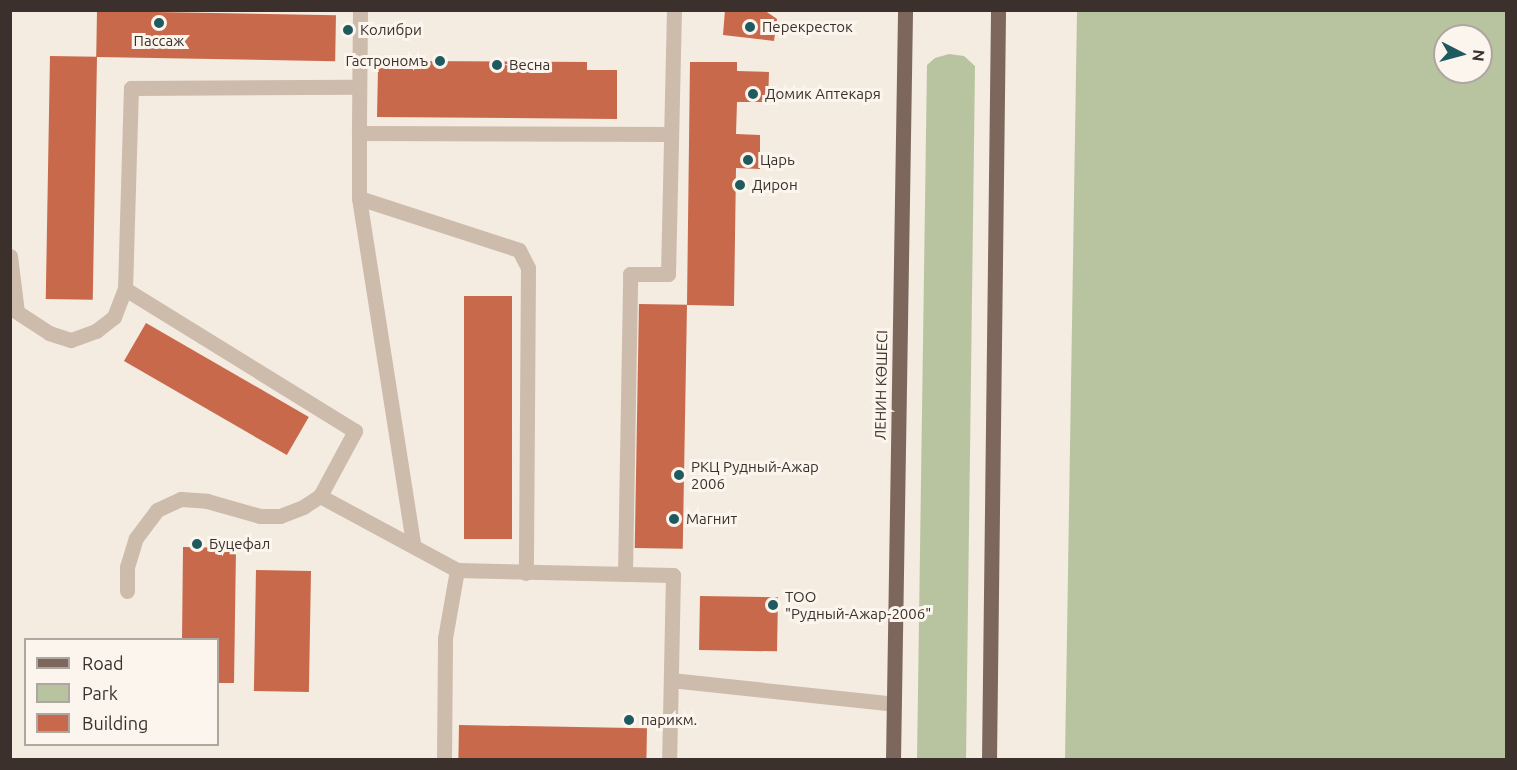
<!DOCTYPE html>
<html>
<head>
<meta charset="utf-8">
<style>
  body { margin:0 }
  #map { position:relative; width:1517px; height:770px; overflow:hidden; background:#f4ebe1; font-family:Ubuntu,sans-serif }
  div>[style] { position:absolute }
  [style*='--x'] { left:calc(var(--x)*1px); top:calc(var(--y)*1px); width:calc(var(--w)*1px); rotate:calc(var(--a)*1deg) }
  .green>* { inset:0; background:#b8c4a0 }
  .building>* { inset:0; background:#c8694b; transform-origin:0 0 }
  .minor>* { height:15px; margin:-7.5px; padding:0 7.5px; transform-origin:7.5px; border-radius:7.5px; background:#cdbbac }
  .major>* { height:15px; margin:-7.5px; padding:0 7.5px; transform-origin:7.5px; border-radius:7.5px; background:#7d675c }
  .dots>* { width:16px; height:16px; translate:-50% -50%; box-sizing:border-box; border:3px solid #fbf5ee; border-radius:50% }
  span { translate:-50% -50%; white-space:nowrap; text-align:center; line-height:1.15; -webkit-text-stroke:6px #fbf5ee; paint-order:stroke }
  .poi-label { font-size:15px; color:#3b302b }
  .left { translate:0 -50%; text-align:left }
  .right { translate:-100% -50%; text-align:right }
  .street-label { font-size:15px; color:#3b302b }
  .frame { position:absolute; inset:0; border:12px solid #3b302b; pointer-events:none }
  .legend { position:absolute; left:24px; top:638px; width:195px; height:108px; box-sizing:border-box; background:#fbf5ee; border:2px solid #aea6a0; margin:0; padding:8px 10px; list-style:none; font-size:18px; color:#3b302b }
  .legend li { display:flex; align-items:center; gap:12px; height:30px }
  .legend b { width:30px; border:2px solid #aea6a0 }
  .north { position:absolute; left:1433px; top:24px; width:60px; height:60px; box-sizing:border-box; background:#fbf5ee; border:2px solid #aea6a0; border-radius:50%; rotate:96deg; font-size:16px; font-weight:700; line-height:24px; text-align:center; color:#3b302b }
  .north::after { content:''; display:block; margin:auto; width:21px; height:27px; background:#1f5a5e; clip-path:polygon(50% 0,100% 100%,50% 72%,0 100%) }
</style>
</head>
<body>
<div id="map">
  <div class="green">
    <i style="clip-path:polygon(evenodd,1077px 11px,1506px 11px,1506px 759px,1065px 759px,1077px 11px,1445px 36px,1481px 36px,1481px 72px,1445px 72px,1445px 36px)"></i>
    <i style="clip-path:polygon(949px 54px,964px 56px,975px 66px,966px 759px,917px 760px,927px 65px,935px 58px)"></i>
  </div>
  <div class="building">
    <i style="clip-path:polygon(725px 10px,764px 10px,777px 19px,774px 41px,723px 35px)"></i>
    <i style="left:97px;top:11px;width:239px;height:46px;rotate:1deg"></i>
    <i style="left:50px;top:56px;width:47px;height:243px;rotate:1deg"></i>
    <i style="clip-path:polygon(408px 61px,587px 62px,587px 70px,617px 70px,617px 119px,377px 117px,378px 68px,407px 69px)"></i>
    <i style="clip-path:polygon(690px 62px,737px 62px,737px 71px,769px 72px,768px 102px,737px 102px,736px 134px,760px 135px,760px 169px,736px 168px,734px 306px,687px 305px)"></i>
    <i style="left:464px;top:296px;width:48px;height:243px"></i>
    <i style="left:639px;top:304px;width:48px;height:244px;rotate:1deg"></i>
    <i style="left:146px;top:323px;width:188px;height:44px;rotate:30deg"></i>
    <i style="clip-path:polygon(183px 547px,236px 548px,234px 683px,218px 683px,218px 640px,182px 640px)"></i>
    <i style="left:256px;top:570px;width:55px;height:121px;rotate:1deg"></i>
    <i style="left:700px;top:596px;width:78px;height:54px;rotate:1deg"></i>
    <i style="left:459px;top:725px;width:188px;height:35px;rotate:1deg"></i>
  </div>
  <div class="minor">
    <i style="--x:360;--y:10;--w:123;--a:90.5"></i>
    <i style="--x:359;--y:133;--w:312;--a:0.2"></i>
    <i style="--x:359;--y:133;--w:65;--a:90"></i>
    <i style="--x:359;--y:198;--w:350;--a:81.1"></i>
    <i style="--x:359;--y:198;--w:168;--a:18"></i>
    <i style="--x:519;--y:250;--w:20;--a:63"></i>
    <i style="--x:528;--y:268;--w:305;--a:90.4"></i>
    <i style="--x:10;--y:256;--w:56;--a:82.9"></i>
    <i style="--x:17;--y:312;--w:38;--a:33"></i>
    <i style="--x:49;--y:333;--w:23;--a:18"></i>
    <i style="--x:71;--y:340;--w:27;--a:-20"></i>
    <i style="--x:96;--y:331;--w:23;--a:-38"></i>
    <i style="--x:114;--y:317;--w:30;--a:-69"></i>
    <i style="--x:320;--y:496;--w:156;--a:28.4"></i>
    <i style="--x:457;--y:570;--w:216;--a:1.3"></i>
    <i style="--x:673;--y:575;--w:185;--a:91.2"></i>
    <i style="--x:625;--y:573;--w:299;--a:-89"></i>
    <i style="--x:630;--y:274;--w:38;--a:0"></i>
    <i style="--x:668;--y:274;--w:264;--a:-88.7"></i>
    <i style="--x:127;--y:591;--w:24;--a:-90"></i>
    <i style="--x:127;--y:567;--w:30;--a:-73"></i>
    <i style="--x:136;--y:538;--w:35;--a:-53"></i>
    <i style="--x:157;--y:510;--w:26;--a:-25"></i>
    <i style="--x:181;--y:499;--w:26;--a:4"></i>
    <i style="--x:207;--y:501;--w:55;--a:15.8"></i>
    <i style="--x:260;--y:516;--w:20;--a:0"></i>
    <i style="--x:280;--y:516;--w:25;--a:-21"></i>
    <i style="--x:303;--y:507;--w:20;--a:-33"></i>
    <i style="--x:320;--y:496;--w:74;--a:-61.7"></i>
    <i style="--x:355;--y:431;--w:270;--a:-148.3"></i>
    <i style="--x:125;--y:289;--w:201;--a:-88.3"></i>
    <i style="--x:131;--y:88;--w:228;--a:-0.3"></i>
    <i style="--x:671;--y:680;--w:224;--a:6.1"></i>
    <i style="--x:444;--y:760;--w:122;--a:-89.5"></i>
    <i style="--x:445;--y:638;--w:69;--a:-80"></i>
  </div>
  <div class="major">
    <i style="--x:893;--y:760;--w:750;--a:-89.08"></i>
    <i style="--x:989;--y:760;--w:750;--a:-89.31"></i>
  </div>
  <div class="dots">
    <i style="left:159px;top:23px;background:#1f5a5e"></i>
    <i style="left:750px;top:27px;background:#1f5a5e"></i>
    <i style="left:348px;top:30px;background:#1f5a5e"></i>
    <i style="left:440px;top:61px;background:#1f5a5e"></i>
    <i style="left:497px;top:65px;background:#1f5a5e"></i>
    <i style="left:753px;top:94px;background:#1f5a5e"></i>
    <i style="left:748px;top:160px;background:#1f5a5e"></i>
    <i style="left:740px;top:185px;background:#1f5a5e"></i>
    <i style="left:679px;top:475px;background:#1f5a5e"></i>
    <i style="left:674px;top:519px;background:#1f5a5e"></i>
    <i style="left:197px;top:544px;background:#1f5a5e"></i>
    <i style="left:773px;top:605px;background:#1f5a5e"></i>
    <i style="left:629px;top:720px;background:#1f5a5e"></i>
  </div>
  <div class="poi-label">
    <span class="left" style="left:762px;top:27px">Перекресток</span>
    <span class="left" style="left:360px;top:30px">Колибри</span>
    <span style="left:159px;top:41px">Пассаж</span>
    <span class="right" style="left:428px;top:61px">Гастрономъ</span>
    <span class="left" style="left:509px;top:65px">Весна</span>
    <span class="left" style="left:765px;top:94px">Домик Аптекаря</span>
    <span class="left" style="left:760px;top:160px">Царь</span>
    <span class="left" style="left:752px;top:185px">Дирон</span>
    <span class="left" style="left:691px;top:475px">РКЦ Рудный-Ажар<br>2006</span>
    <span class="left" style="left:686px;top:519px">Магнит</span>
    <span class="left" style="left:209px;top:544px">Буцефал</span>
    <span class="left" style="left:785px;top:605px">ТОО<br>"Рудный-Ажар-2006"</span>
    <span class="left" style="left:641px;top:720px">парикм.</span>
  </div>
  <div class="street-label">
    <span style="left:881px;top:385px;rotate:-89deg">ЛЕНИН КӨШЕСІ</span>
  </div>
  <div class="frame"></div>
  <ul class="legend">
  <li><b style="height:8px;background:#7d675c"></b>Road</li>
  <li><b style="height:16px;background:#b8c4a0"></b>Park</li>
  <li><b style="height:16px;background:#c8694b"></b>Building</li>
  </ul>
  <div class="north">N</div>
</div>
</body>
</html>
